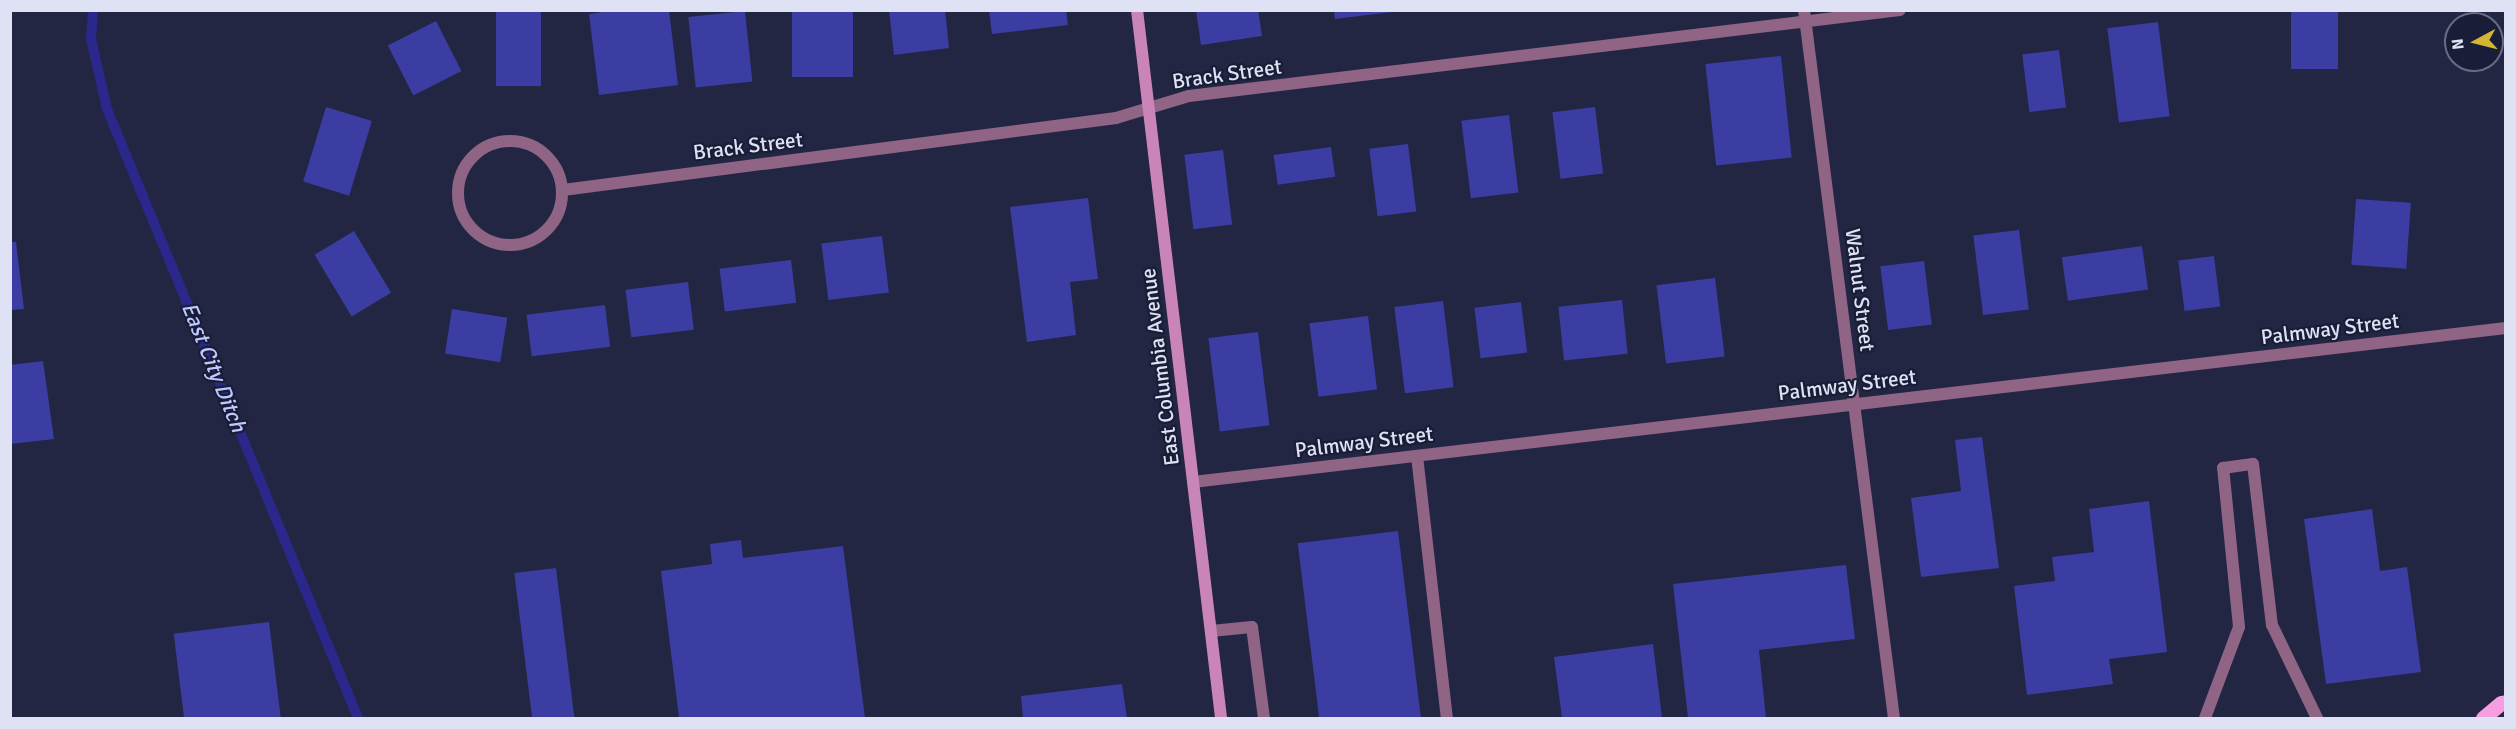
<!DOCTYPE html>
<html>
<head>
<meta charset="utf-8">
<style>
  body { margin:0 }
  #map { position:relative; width:2516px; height:729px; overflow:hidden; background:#222642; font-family:Signika,sans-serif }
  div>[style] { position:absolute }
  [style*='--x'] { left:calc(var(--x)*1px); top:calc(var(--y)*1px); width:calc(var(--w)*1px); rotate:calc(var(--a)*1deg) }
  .stream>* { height:10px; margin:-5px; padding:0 5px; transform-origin:5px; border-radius:5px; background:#2b278b }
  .building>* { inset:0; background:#3b3da2; transform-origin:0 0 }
  .lane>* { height:12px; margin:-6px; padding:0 6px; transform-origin:6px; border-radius:6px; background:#8f6484 }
  .street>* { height:12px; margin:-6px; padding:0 6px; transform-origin:6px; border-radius:6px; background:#8f6484 }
  .street>.ring { margin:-6px; padding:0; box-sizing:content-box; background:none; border:12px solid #8f6484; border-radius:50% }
  .secondary>* { height:12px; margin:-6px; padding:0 6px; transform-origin:6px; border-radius:6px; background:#c985b8 }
  .primary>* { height:15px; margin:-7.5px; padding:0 7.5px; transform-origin:7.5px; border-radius:7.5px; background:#f79de1 }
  span { translate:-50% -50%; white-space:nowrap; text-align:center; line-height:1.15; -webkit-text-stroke:4.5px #191d37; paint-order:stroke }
  .street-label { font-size:21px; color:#dee2f4 }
  .water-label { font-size:22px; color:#bfc9ff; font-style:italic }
  .frame { position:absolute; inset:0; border:12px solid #dee2f4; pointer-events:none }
  .north { position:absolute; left:2444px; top:12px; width:60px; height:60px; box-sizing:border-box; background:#191d37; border:2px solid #686c83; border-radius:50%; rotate:263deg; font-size:16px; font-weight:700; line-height:24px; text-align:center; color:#dee2f4 }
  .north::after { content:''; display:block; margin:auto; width:21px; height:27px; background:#d2b635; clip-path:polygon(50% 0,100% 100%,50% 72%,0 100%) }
</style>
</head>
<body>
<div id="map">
  <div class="stream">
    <i style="--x:93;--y:10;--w:29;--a:94"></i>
    <i style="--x:91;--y:39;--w:72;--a:77.1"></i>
    <i style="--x:107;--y:109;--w:659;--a:67.6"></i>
  </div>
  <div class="building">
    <i style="left:496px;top:10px;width:45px;height:76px"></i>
    <i style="clip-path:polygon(616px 10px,669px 10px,678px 85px,599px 95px,589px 14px)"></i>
    <i style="left:792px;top:10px;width:61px;height:67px"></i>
    <i style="clip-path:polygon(889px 10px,945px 10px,949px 48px,894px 55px)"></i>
    <i style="clip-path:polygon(989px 10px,1066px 10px,1068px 25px,992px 34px)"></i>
    <i style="clip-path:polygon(1196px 10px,1258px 10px,1262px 36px,1201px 45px)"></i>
    <i style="clip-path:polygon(1334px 10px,1391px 10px,1392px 12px,1335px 19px)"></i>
    <i style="left:2291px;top:10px;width:47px;height:59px"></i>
    <i style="left:745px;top:11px;width:71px;height:57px;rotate:84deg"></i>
    <i style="left:436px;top:21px;width:56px;height:54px;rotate:63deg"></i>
    <i style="left:2158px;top:22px;width:95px;height:51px;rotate:83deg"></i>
    <i style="left:2059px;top:50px;width:58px;height:37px;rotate:83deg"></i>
    <i style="left:1781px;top:56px;width:102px;height:76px;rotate:84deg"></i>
    <i style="left:326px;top:107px;width:48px;height:78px;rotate:17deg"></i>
    <i style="left:1595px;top:107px;width:67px;height:43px;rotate:83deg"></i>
    <i style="left:1509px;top:115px;width:78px;height:48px;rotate:83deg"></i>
    <i style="left:1408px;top:144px;width:68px;height:39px;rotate:83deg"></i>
    <i style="left:1331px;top:147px;width:30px;height:58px;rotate:82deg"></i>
    <i style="left:1223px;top:150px;width:75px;height:39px;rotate:83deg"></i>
    <i style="clip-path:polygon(1088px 198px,1098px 279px,1070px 282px,1076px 335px,1027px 342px,1010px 207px)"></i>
    <i style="left:2356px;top:199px;width:55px;height:66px;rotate:4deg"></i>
    <i style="left:2019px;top:230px;width:80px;height:46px;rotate:83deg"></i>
    <i style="left:354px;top:231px;width:72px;height:46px;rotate:59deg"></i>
    <i style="left:882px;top:236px;width:57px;height:61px;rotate:83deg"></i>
    <i style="clip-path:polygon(10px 242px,16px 242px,24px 309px,10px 310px)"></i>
    <i style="left:2142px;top:246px;width:44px;height:81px;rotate:82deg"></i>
    <i style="left:2214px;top:256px;width:51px;height:36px;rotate:83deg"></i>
    <i style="left:791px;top:260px;width:43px;height:72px;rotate:83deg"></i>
    <i style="left:1924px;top:261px;width:64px;height:44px;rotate:83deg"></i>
    <i style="left:1715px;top:278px;width:79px;height:59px;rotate:83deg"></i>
    <i style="left:688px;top:282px;width:48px;height:63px;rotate:83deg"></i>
    <i style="left:1622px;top:300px;width:54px;height:64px;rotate:84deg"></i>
    <i style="left:1443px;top:301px;width:87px;height:49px;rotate:83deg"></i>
    <i style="left:1521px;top:302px;width:51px;height:47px;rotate:83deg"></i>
    <i style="left:605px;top:305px;width:42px;height:79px;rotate:83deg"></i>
    <i style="left:452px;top:309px;width:56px;height:45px;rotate:9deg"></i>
    <i style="left:1368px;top:316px;width:74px;height:59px;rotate:83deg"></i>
    <i style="left:1258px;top:332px;width:94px;height:50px;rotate:83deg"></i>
    <i style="clip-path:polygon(43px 361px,54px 439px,10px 444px,10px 365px)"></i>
    <i style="clip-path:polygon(1982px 437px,1999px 568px,1921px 577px,1911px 498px,1961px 491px,1955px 440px)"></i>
    <i style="clip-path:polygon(2149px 501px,2167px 652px,2109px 659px,2113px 684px,2027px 695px,2014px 586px,2055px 581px,2052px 557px,2094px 552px,2089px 509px)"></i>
    <i style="clip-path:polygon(2372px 509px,2380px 571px,2407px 567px,2421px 672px,2326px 684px,2304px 519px)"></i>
    <i style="left:1398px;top:531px;width:188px;height:101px;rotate:83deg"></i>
    <i style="clip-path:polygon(741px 540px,743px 558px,843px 546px,865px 718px,679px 718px,661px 571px,712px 564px,710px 544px)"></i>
    <i style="clip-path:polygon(1846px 565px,1855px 639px,1759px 650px,1766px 718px,1688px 718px,1673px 584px)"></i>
    <i style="left:556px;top:568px;width:151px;height:42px;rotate:83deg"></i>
    <i style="left:269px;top:622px;width:97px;height:96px;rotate:83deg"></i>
    <i style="clip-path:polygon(1653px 644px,1662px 718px,1562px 718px,1554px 657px)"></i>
    <i style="clip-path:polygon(1122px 684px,1127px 718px,1023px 718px,1021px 696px)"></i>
  </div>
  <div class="lane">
    <i style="--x:1417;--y:456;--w:264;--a:83.5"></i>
    <i style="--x:1211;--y:631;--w:41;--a:-5.6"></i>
    <i style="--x:1252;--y:627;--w:92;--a:82.5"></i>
    <i style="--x:2205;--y:718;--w:97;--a:-69.5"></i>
    <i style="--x:2239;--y:627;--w:160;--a:-95.7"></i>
    <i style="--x:2223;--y:468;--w:30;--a:-8"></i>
    <i style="--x:2253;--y:464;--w:162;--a:83.3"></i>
    <i style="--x:2272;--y:625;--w:103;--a:64.2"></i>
  </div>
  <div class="street">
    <i style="--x:1804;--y:10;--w:714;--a:82.76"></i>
    <i class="ring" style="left:458px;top:141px;width:92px;height:92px"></i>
    <i style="--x:563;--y:190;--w:558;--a:-7.42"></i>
    <i style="--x:1116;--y:118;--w:76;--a:-16.8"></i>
    <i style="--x:1189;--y:96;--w:716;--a:-6.9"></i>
    <i style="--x:1193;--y:482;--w:1322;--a:-6.69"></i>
  </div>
  <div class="secondary">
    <i style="--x:1137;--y:10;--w:713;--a:83.23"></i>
  </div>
  <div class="primary">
    <i style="--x:2483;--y:718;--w:23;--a:-40"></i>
    <i style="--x:2501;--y:703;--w:5;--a:-11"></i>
  </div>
  <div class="street-label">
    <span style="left:1227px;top:74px;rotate:-8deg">Brack Street</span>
    <span style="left:748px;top:146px;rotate:-7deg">Brack Street</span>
    <span style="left:1860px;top:290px;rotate:83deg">Walnut Street</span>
    <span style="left:2330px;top:329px;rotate:-7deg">Palmway Street</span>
    <span style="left:1160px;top:367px;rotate:-97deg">East Columbia Avenue</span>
    <span style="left:1847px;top:385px;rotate:-7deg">Palmway Street</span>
    <span style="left:1364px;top:442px;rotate:-7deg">Palmway Street</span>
  </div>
  <div class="water-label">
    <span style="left:214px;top:367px;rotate:68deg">East City Ditch</span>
  </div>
  <div class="frame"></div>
  <div class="north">N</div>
</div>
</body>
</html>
